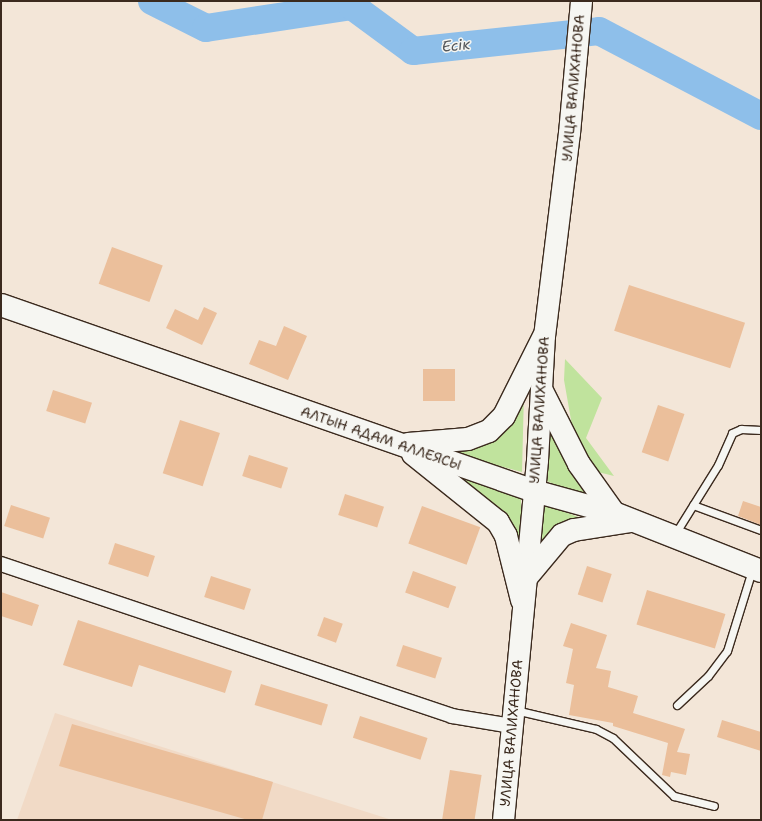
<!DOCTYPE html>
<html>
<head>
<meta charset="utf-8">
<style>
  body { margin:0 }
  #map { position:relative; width:762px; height:821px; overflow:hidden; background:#f3e6d8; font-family:"Shantell Sans",sans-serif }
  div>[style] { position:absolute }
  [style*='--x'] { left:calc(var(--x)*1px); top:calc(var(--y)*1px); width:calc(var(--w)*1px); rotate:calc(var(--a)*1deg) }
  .built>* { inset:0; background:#f1dac6 }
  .green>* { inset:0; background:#c0e39d }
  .river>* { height:28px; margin:-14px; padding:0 14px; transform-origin:14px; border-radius:14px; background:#8ebfea }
  .building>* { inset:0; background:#ebbf9b; transform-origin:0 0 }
  .roads { filter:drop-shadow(1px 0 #3b2a1e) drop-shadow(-1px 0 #3b2a1e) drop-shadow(0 1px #3b2a1e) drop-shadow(0 -1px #3b2a1e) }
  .service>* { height:7px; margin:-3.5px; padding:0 3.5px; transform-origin:3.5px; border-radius:3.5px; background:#f6f6f2 }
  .minor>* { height:14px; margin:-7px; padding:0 7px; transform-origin:7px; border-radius:7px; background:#f6f6f2 }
  .secondary>* { height:21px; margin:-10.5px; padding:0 10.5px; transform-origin:10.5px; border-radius:10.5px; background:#f6f6f2 }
  .primary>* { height:22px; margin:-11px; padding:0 11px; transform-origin:11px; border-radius:11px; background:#f6f6f2 }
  span { translate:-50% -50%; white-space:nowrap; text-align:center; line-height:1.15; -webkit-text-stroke:3px #f6f6f2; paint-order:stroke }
  .street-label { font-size:14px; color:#3b2a1e }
  .water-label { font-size:15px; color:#54575b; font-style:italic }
  .frame { position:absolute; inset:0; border:2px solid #3b2a1e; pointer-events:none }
</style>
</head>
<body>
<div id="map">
  <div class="built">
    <i style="clip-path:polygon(55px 713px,392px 820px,17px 820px)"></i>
  </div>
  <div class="green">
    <i style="clip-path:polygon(565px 359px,602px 398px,586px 438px,614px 476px,590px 470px,574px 437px,564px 380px)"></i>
    <i style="clip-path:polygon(524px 393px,522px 472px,434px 449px,500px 437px,513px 419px)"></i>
    <i style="clip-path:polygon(547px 406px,574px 477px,599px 506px,547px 481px)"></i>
    <i style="clip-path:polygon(455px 473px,521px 496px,521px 562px,477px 495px)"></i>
    <i style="clip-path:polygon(542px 503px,591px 522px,534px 555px)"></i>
  </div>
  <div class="river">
    <i style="--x:152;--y:1;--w:60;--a:26.6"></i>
    <i style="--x:206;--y:28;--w:148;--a:-8.6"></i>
    <i style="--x:352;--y:6;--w:76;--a:36.4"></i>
    <i style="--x:413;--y:51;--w:187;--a:-6.1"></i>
    <i style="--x:599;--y:31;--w:183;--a:27.7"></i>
  </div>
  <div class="building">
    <i style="left:112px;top:247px;width:54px;height:39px;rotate:20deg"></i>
    <i style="left:629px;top:285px;width:122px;height:48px;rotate:18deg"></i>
    <i style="clip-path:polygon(204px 307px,217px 313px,202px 345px,166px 328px,175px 309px,198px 320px)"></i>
    <i style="clip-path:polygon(284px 326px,307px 336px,288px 380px,249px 364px,259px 340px,276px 346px)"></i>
    <i style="left:423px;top:369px;width:32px;height:32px"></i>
    <i style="left:53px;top:390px;width:41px;height:22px;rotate:18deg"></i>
    <i style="left:658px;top:405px;width:28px;height:50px;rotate:19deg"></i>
    <i style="left:180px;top:420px;width:42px;height:56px;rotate:18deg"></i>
    <i style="left:249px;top:455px;width:41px;height:22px;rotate:18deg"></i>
    <i style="left:345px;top:494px;width:41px;height:22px;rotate:18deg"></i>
    <i style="clip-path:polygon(743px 501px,761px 507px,761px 525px,738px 516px)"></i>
    <i style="left:11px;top:505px;width:41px;height:22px;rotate:18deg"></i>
    <i style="left:422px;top:506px;width:62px;height:40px;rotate:20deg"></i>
    <i style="left:115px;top:543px;width:42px;height:22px;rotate:18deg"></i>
    <i style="left:587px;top:566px;width:26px;height:30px;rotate:18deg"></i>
    <i style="left:413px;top:571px;width:46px;height:23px;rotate:20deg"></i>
    <i style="left:211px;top:576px;width:42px;height:22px;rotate:18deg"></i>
    <i style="left:647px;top:590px;width:82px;height:36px;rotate:17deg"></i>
    <i style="clip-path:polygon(1px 592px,39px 605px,32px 626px,1px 616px)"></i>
    <i style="left:324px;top:617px;width:20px;height:20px;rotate:20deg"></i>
    <i style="clip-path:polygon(78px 620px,232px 671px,225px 693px,139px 665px,132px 687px,63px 665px)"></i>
    <i style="clip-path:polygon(571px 623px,607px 635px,596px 668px,611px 671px,608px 687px,638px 696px,633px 713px,685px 729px,677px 752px,690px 754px,686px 775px,671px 772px,670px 777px,662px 775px,668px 743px,613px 726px,613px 723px,569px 715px,574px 685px,566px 683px,573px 649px,563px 646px)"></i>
    <i style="left:403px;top:645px;width:41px;height:22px;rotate:18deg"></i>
    <i style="left:261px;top:684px;width:70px;height:22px;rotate:17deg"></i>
    <i style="left:360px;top:716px;width:71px;height:23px;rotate:18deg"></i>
    <i style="clip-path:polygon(722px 720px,761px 732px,761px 751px,717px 737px)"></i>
    <i style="clip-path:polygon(72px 724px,273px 782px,262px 820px,248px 820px,59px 766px)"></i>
    <i style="left:450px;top:770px;width:32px;height:51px;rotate:9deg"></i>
  </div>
  <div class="roads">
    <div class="service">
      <i style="--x:693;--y:505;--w:72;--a:20.2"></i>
      <i style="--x:675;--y:534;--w:81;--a:-58.1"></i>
      <i style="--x:718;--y:465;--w:35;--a:-66"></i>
      <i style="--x:732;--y:433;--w:10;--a:-24"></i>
      <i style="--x:741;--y:429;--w:20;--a:3"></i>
      <i style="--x:677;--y:705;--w:42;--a:-43.1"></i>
      <i style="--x:708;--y:676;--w:31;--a:-53"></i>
      <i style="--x:727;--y:651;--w:85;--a:-72.8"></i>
      <i style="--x:515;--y:710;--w:83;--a:13.2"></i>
      <i style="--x:596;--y:729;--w:19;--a:28"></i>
      <i style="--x:613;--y:738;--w:84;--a:43.6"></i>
      <i style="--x:674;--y:796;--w:41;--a:14"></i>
    </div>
    <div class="minor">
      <i style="--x:1;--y:564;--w:476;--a:18.6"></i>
      <i style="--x:452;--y:716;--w:61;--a:9.5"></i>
    </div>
    <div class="secondary">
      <i style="--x:503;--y:820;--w:362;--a:-84.6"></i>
      <i style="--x:537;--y:460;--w:124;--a:-86.8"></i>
      <i style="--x:544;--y:336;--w:205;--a:-83"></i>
      <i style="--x:569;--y:133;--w:133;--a:-84.8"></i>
    </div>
    <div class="primary">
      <i style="--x:1;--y:305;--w:565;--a:19.24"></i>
      <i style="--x:534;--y:491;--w:83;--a:15.4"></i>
      <i style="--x:614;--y:513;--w:158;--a:21.5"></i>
      <i style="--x:542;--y:391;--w:82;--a:63.1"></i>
      <i style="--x:579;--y:464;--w:60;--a:54.5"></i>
      <i style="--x:408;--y:444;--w:60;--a:-4.8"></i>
      <i style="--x:468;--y:439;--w:22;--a:-21"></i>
      <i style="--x:489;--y:431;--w:21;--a:-45"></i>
      <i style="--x:504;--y:416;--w:89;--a:-63.4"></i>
      <i style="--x:413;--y:454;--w:109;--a:38.7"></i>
      <i style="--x:498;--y:522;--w:16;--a:60"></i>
      <i style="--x:506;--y:536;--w:66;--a:76"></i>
      <i style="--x:526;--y:578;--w:56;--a:-50.1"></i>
      <i style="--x:562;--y:535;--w:13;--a:-23"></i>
      <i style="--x:574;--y:530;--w:58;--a:-9"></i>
    </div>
  </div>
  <div class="street-label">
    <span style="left:573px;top:88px;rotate:-85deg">УЛИЦА ВАЛИХАНОВА</span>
    <span style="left:539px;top:410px;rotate:-86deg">УЛИЦА ВАЛИХАНОВА</span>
    <span style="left:381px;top:438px;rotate:19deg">АЛТЫН АДАМ АЛЛЕЯСЫ</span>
    <span style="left:511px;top:733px;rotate:-85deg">УЛИЦА ВАЛИХАНОВА</span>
  </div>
  <div class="water-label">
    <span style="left:456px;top:46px;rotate:-6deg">Есік</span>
  </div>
  <div class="frame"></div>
</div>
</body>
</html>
